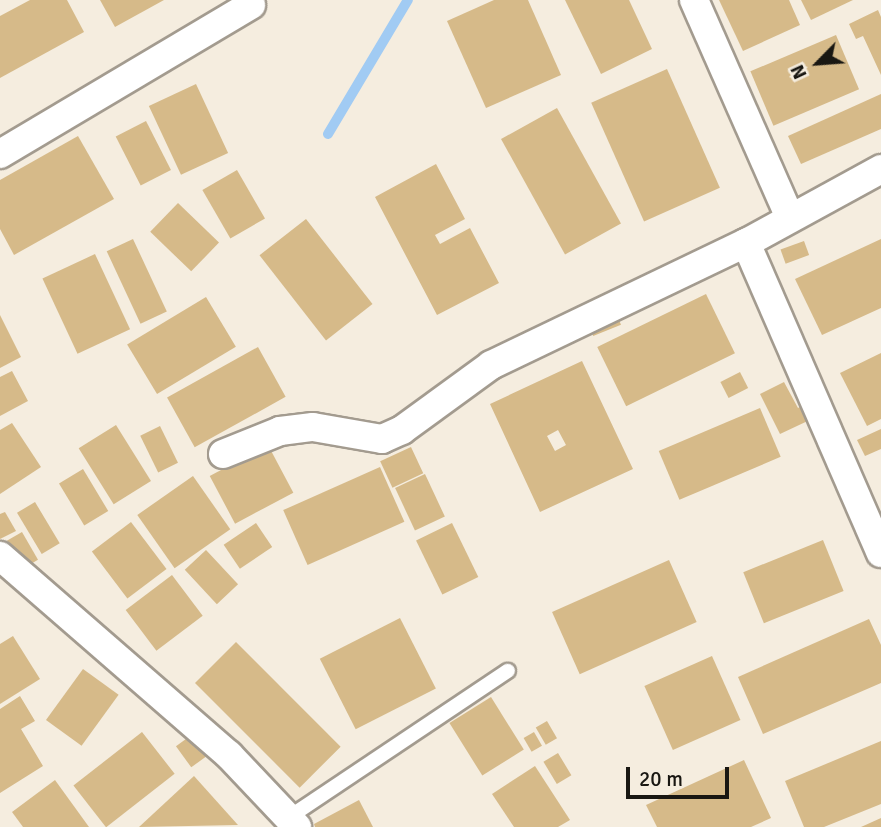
<!DOCTYPE html>
<html>
<head>
<meta charset="utf-8">
<style>
  body { margin:0 }
  #map { position:relative; width:881px; height:827px; overflow:hidden; background:#f5eddf; font-family:Signika,sans-serif }
  div>[style] { position:absolute }
  [style*='--x'] { left:calc(var(--x)*1px); top:calc(var(--y)*1px); width:calc(var(--w)*1px); rotate:calc(var(--a)*1deg) }
  .stream>* { height:10px; margin:-5px; padding:0 5px; transform-origin:5px; border-radius:5px; background:#a1cbf3 }
  .building>* { inset:0; background:#d6ba89; transform-origin:0 0 }
  .roads { filter:drop-shadow(2px 0 #a39b8f) drop-shadow(-2px 0 #a39b8f) drop-shadow(0 2px #a39b8f) drop-shadow(0 -2px #a39b8f) }
  .lane>* { height:14px; margin:-7px; padding:0 7px; transform-origin:7px; border-radius:7px; background:#fff }
  .street>* { height:28px; margin:-14px; padding:0 14px; transform-origin:14px; border-radius:14px; background:#fff }
  span { translate:-50% -50%; white-space:nowrap; text-align:center; line-height:1.15; -webkit-text-stroke:5px #f5eddf; paint-order:stroke }
  .north { position:absolute; left:783px; top:28px; width:70px; height:70px; -webkit-text-stroke:5px #f5eddf; paint-order:stroke; rotate:245deg; font-size:19px; font-weight:700; line-height:28px; text-align:center; color:#191712 }
  .north::after { content:''; display:block; margin:auto; width:24px; height:32px; background:#191712; clip-path:polygon(50% 0,100% 100%,50% 72%,0 100%) }
  .scale { position:absolute; left:626px; top:767px; width:103px; height:32px; box-sizing:border-box; border:4px solid #191712; border-top:0; padding-left:9px; font-size:21px; line-height:24px; white-space:nowrap; color:#191712; -webkit-text-stroke:5px #f5eddf; paint-order:stroke }
</style>
</head>
<body>
<div id="map">
  <div class="stream">
    <i style="--x:328;--y:134;--w:156;--a:-59.2"></i>
  </div>
  <div class="building">
    <i style="clip-path:polygon(30px 0,67px 0,84px 32px,0 78px,0 16px)"></i>
    <i style="clip-path:polygon(100px 0,164px 0,115px 27px)"></i>
    <i style="clip-path:polygon(494px 0,528px 0,561px 75px,486px 108px,447px 21px)"></i>
    <i style="clip-path:polygon(565px 0,629px 0,652px 49px,601px 74px)"></i>
    <i style="clip-path:polygon(719px 0,789px 0,800px 25px,743px 51px)"></i>
    <i style="clip-path:polygon(801px 0,853px 0,811px 20px)"></i>
    <i style="clip-path:polygon(878px 10px,881px 17px,881px 75px,863px 36px,856px 39px,849px 24px)"></i>
    <i style="left:836px;top:35px;width:59px;height:93px;rotate:67deg"></i>
    <i style="left:667px;top:69px;width:130px;height:83px;rotate:66deg"></i>
    <i style="left:196px;top:84px;width:76px;height:52px;rotate:65deg"></i>
    <i style="clip-path:polygon(881px 94px,881px 129px,801px 164px,788px 136px)"></i>
    <i style="left:557px;top:108px;width:132px;height:64px;rotate:61deg"></i>
    <i style="left:146px;top:121px;width:55px;height:34px;rotate:63deg"></i>
    <i style="clip-path:polygon(78px 136px,114px 199px,14px 255px,0 229px,0 180px)"></i>
    <i style="clip-path:polygon(436px 164px,465px 219px,435px 235px,440px 244px,470px 228px,499px 283px,437px 315px,375px 197px)"></i>
    <i style="left:237px;top:170px;width:56px;height:40px;rotate:60deg"></i>
    <i style="left:178px;top:203px;width:57px;height:40px;rotate:44deg"></i>
    <i style="left:306px;top:219px;width:108px;height:59px;rotate:52deg"></i>
    <i style="left:133px;top:239px;width:80px;height:29px;rotate:65deg"></i>
    <i style="clip-path:polygon(881px 239px,881px 308px,822px 335px,795px 279px)"></i>
    <i style="left:804px;top:241px;width:15px;height:25px;rotate:70deg"></i>
    <i style="left:95px;top:254px;width:83px;height:58px;rotate:65deg"></i>
    <i style="left:706px;top:294px;width:66px;height:121px;rotate:64deg"></i>
    <i style="left:206px;top:297px;width:58px;height:92px;rotate:59deg"></i>
    <i style="left:615px;top:310px;width:16px;height:30px;rotate:68deg"></i>
    <i style="clip-path:polygon(0 315px,21px 357px,0 368px)"></i>
    <i style="left:258px;top:347px;width:57px;height:104px;rotate:61deg"></i>
    <i style="clip-path:polygon(881px 353px,881px 419px,867px 426px,840px 373px)"></i>
    <i style="clip-path:polygon(evenodd,582px 361px,633px 469px,540px 512px,490px 404px,582px 361px,558px 430px,566px 445px,555px 451px,547px 436px,558px 430px)"></i>
    <i style="clip-path:polygon(12px 371px,28px 401px,0 416px,0 377px)"></i>
    <i style="left:740px;top:372px;width:18px;height:22px;rotate:63deg"></i>
    <i style="clip-path:polygon(784px 382px,798px 408px,807px 403px,814px 418px,780px 434px,760px 394px)"></i>
    <i style="left:760px;top:408px;width:53px;height:110px;rotate:67deg"></i>
    <i style="clip-path:polygon(12px 423px,41px 467px,0 494px,0 430px)"></i>
    <i style="left:116px;top:425px;width:66px;height:44px;rotate:58deg"></i>
    <i style="left:160px;top:426px;width:41px;height:22px;rotate:64deg"></i>
    <i style="clip-path:polygon(881px 429px,881px 449px,865px 456px,857px 440px)"></i>
    <i style="left:268px;top:445px;width:54px;height:66px;rotate:62deg"></i>
    <i style="left:411px;top:447px;width:29px;height:34px;rotate:65deg"></i>
    <i style="left:380px;top:467px;width:60px;height:106px;rotate:66deg"></i>
    <i style="left:83px;top:469px;width:49px;height:28px;rotate:59deg"></i>
    <i style="left:425px;top:474px;width:47px;height:33px;rotate:65deg"></i>
    <i style="left:193px;top:476px;width:65px;height:68px;rotate:55deg"></i>
    <i style="left:35px;top:502px;width:48px;height:21px;rotate:59deg"></i>
    <i style="clip-path:polygon(5px 512px,16px 531px,0 539px,0 514px)"></i>
    <i style="left:131px;top:522px;width:59px;height:49px;rotate:53deg"></i>
    <i style="left:256px;top:523px;width:29px;height:39px;rotate:56deg"></i>
    <i style="left:452px;top:523px;width:60px;height:40px;rotate:64deg"></i>
    <i style="left:22px;top:532px;width:32px;height:20px;rotate:60deg"></i>
    <i style="left:823px;top:540px;width:55px;height:86px;rotate:68deg"></i>
    <i style="left:206px;top:550px;width:47px;height:29px;rotate:47deg"></i>
    <i style="left:669px;top:560px;width:68px;height:128px;rotate:66deg"></i>
    <i style="left:172px;top:575px;width:51px;height:58px;rotate:53deg"></i>
    <i style="left:400px;top:618px;width:79px;height:90px;rotate:63deg"></i>
    <i style="clip-path:polygon(869px 619px,881px 645px,881px 683px,763px 734px,738px 677px)"></i>
    <i style="clip-path:polygon(13px 636px,40px 679px,0 704px,0 644px)"></i>
    <i style="left:236px;top:642px;width:148px;height:58px;rotate:45deg"></i>
    <i style="left:712px;top:656px;width:70px;height:74px;rotate:66deg"></i>
    <i style="left:83px;top:669px;width:44px;height:63px;rotate:36deg"></i>
    <i style="clip-path:polygon(20px 696px,35px 721px,21px 729px,43px 766px,0 793px,0 709px)"></i>
    <i style="left:491px;top:697px;width:62px;height:49px;rotate:58deg"></i>
    <i style="left:547px;top:721px;width:20px;height:13px;rotate:60deg"></i>
    <i style="left:197px;top:731px;width:26px;height:26px;rotate:54deg"></i>
    <i style="left:142px;top:732px;width:53px;height:87px;rotate:52deg"></i>
    <i style="left:534px;top:732px;width:16px;height:12px;rotate:60deg"></i>
    <i style="clip-path:polygon(881px 741px,881px 804px,824px 827px,804px 827px,785px 781px)"></i>
    <i style="left:558px;top:753px;width:26px;height:17px;rotate:59deg"></i>
    <i style="clip-path:polygon(744px 760px,771px 818px,751px 827px,657px 827px,646px 805px)"></i>
    <i style="clip-path:polygon(535px 766px,570px 820px,558px 827px,514px 827px,492px 794px)"></i>
    <i style="clip-path:polygon(194px 776px,238px 825px,139px 827px)"></i>
    <i style="clip-path:polygon(55px 780px,89px 827px,23px 827px,12px 812px)"></i>
    <i style="clip-path:polygon(359px 800px,373px 827px,315px 827px,314px 824px)"></i>
    <i style="clip-path:polygon(881px 818px,881px 827px,861px 827px)"></i>
  </div>
  <div class="roads">
    <div class="lane">
      <i style="--x:291;--y:816;--w:261;--a:-33.8"></i>
    </div>
    <div class="street">
      <i style="--x:694;--y:0;--w:238;--a:66.2"></i>
      <i style="--x:0;--y:154;--w:292;--a:-30.7"></i>
      <i style="--x:746;--y:243;--w:338;--a:66.5"></i>
      <i style="--x:223;--y:454;--w:61;--a:-22"></i>
      <i style="--x:280;--y:431;--w:33;--a:-7"></i>
      <i style="--x:313;--y:427;--w:70;--a:9.9"></i>
      <i style="--x:382;--y:439;--w:22;--a:-24"></i>
      <i style="--x:402;--y:430;--w:110;--a:-36.1"></i>
      <i style="--x:491;--y:365;--w:283;--a:-25.6"></i>
      <i style="--x:746;--y:243;--w:154;--a:-28.7"></i>
      <i style="--x:0;--y:556;--w:303;--a:41"></i>
      <i style="--x:229;--y:755;--w:99;--a:46.6"></i>
    </div>
  </div>
  <div class="north">N</div>
  <div class="scale">20 m</div>
</div>
</body>
</html>
